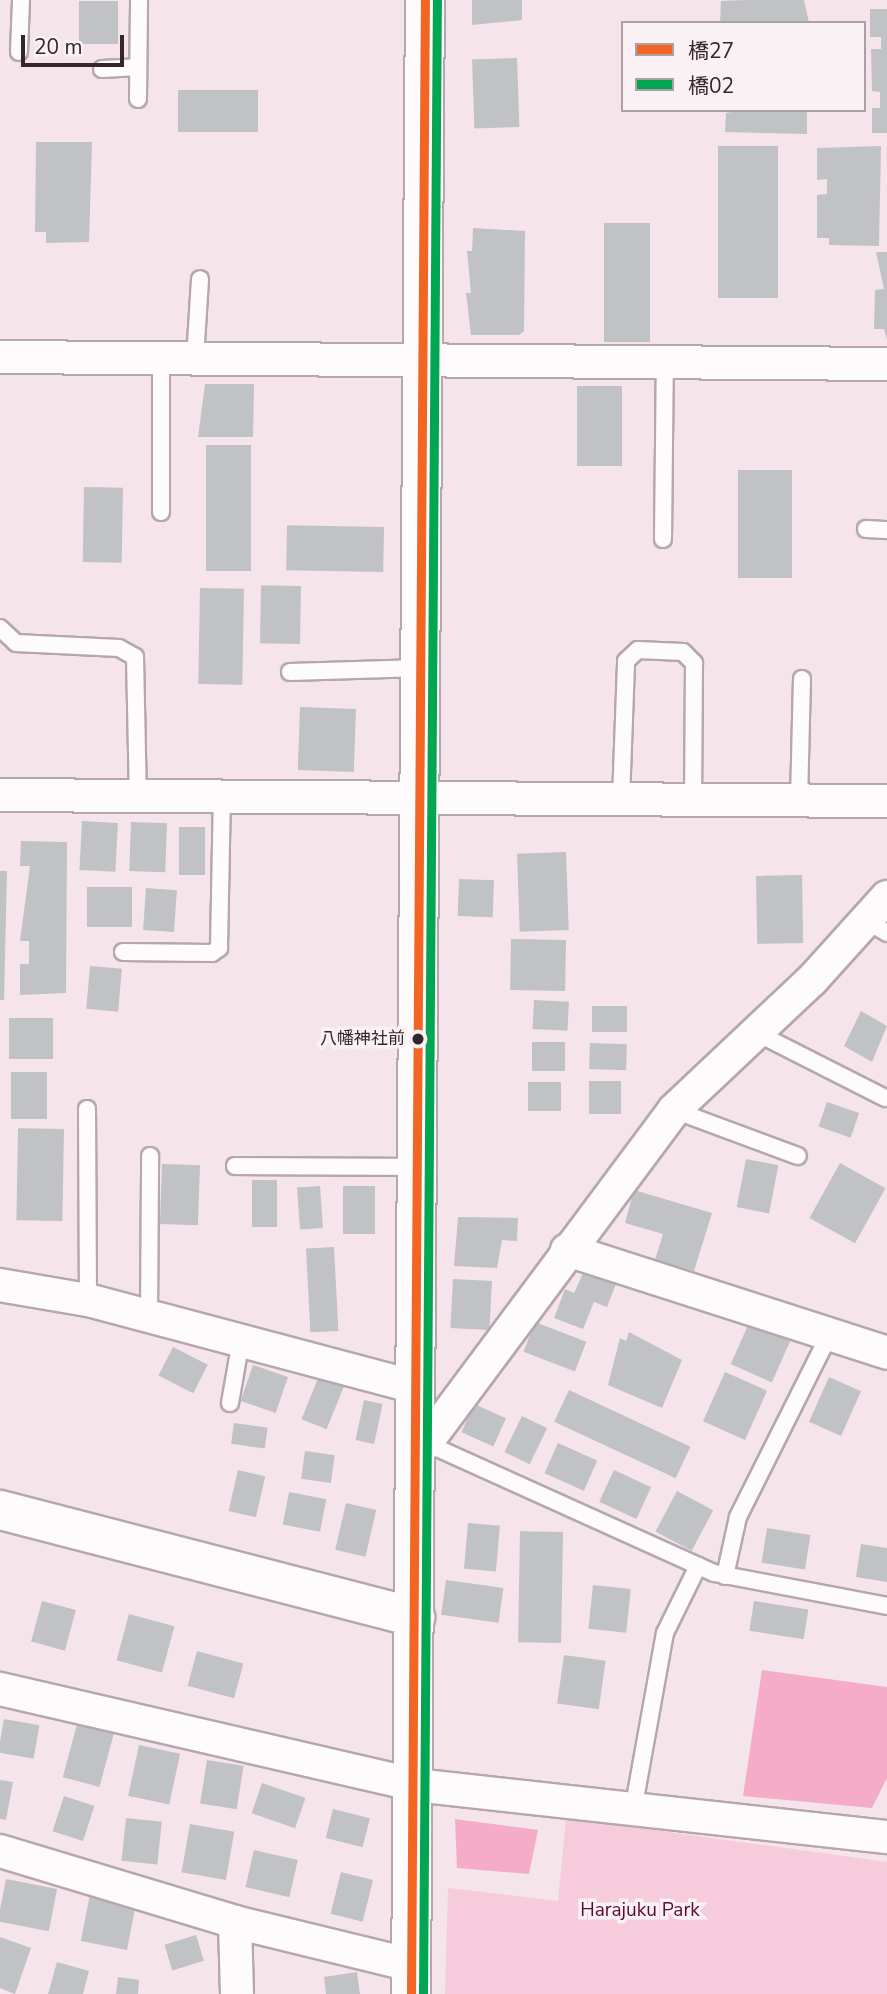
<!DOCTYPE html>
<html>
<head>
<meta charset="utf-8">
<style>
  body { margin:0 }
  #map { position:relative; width:887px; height:1994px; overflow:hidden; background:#f5e4ea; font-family:"Nunito Sans","Noto Sans JP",sans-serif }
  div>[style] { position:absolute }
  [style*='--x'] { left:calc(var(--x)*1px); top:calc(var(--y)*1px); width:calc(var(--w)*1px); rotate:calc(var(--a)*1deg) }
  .green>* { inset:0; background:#f6cbdb }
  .water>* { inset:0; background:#f4acc8 }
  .building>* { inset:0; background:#c1c2c6; transform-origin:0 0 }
  .roads { filter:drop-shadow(2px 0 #b6a7ac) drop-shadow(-2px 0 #b6a7ac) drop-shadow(0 2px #b6a7ac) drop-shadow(0 -2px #b6a7ac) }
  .service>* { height:16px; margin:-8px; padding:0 8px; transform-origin:8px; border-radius:8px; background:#fefbfc }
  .minor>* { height:32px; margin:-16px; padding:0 16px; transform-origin:16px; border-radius:16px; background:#fefbfc }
  .tertiary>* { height:38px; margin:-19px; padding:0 19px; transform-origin:19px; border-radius:19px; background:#fefbfc }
  .bus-1>* { height:9px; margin:-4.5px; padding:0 4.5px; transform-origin:4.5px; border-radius:4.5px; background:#f26522 }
  .bus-2>* { height:9px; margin:-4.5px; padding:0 4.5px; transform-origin:4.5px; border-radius:4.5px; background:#00a651 }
  .dots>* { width:19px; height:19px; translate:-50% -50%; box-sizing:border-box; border:4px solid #f9f1f4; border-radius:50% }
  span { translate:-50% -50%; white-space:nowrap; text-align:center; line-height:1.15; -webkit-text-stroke:7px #f9f1f4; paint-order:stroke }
  .bus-label { font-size:17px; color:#35262c }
  .right { translate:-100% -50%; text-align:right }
  .park-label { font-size:19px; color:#5d0835 }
  .legend { position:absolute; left:621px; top:21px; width:245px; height:91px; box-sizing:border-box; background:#f9f1f4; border:2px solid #aba0a4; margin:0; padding:9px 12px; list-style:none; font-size:21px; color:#35262c }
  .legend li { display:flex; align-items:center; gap:14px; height:35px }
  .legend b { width:35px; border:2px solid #aba0a4 }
  .scale { position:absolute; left:21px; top:35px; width:103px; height:32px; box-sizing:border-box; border:4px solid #35262c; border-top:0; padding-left:9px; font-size:21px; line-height:24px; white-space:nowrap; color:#35262c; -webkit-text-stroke:5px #f9f1f4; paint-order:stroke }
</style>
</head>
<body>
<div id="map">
  <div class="green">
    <i style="clip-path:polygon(566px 1818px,887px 1862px,887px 1994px,445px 1994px,448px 1888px,558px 1901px)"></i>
  </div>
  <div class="water">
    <i style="clip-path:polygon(762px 1670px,887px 1687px,887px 1778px,872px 1808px,743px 1796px)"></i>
    <i style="clip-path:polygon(455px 1819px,538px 1830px,529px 1874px,457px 1868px)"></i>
  </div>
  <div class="building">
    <i style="clip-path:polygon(472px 0,522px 0,522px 20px,472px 25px)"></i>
    <i style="clip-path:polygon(746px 0,804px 0,809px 23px,720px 23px,721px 1px)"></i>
    <i style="left:118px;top:1px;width:43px;height:39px;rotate:90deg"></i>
    <i style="clip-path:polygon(870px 9px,887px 9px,887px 133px,872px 133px,872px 108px,880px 108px,880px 92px,872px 91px,871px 49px,881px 49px,881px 37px,870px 37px)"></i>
    <i style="left:517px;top:58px;width:69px;height:45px;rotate:88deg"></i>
    <i style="left:258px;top:90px;width:42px;height:80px;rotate:90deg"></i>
    <i style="clip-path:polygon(742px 110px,807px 110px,807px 134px,725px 132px,726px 113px)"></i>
    <i style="clip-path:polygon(36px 142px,92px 142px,89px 242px,46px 243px,46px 232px,35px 232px)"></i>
    <i style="left:718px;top:146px;width:60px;height:152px"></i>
    <i style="clip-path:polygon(881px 146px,879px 246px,829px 245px,829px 238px,817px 238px,817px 195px,827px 194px,827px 179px,817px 180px,817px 148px)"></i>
    <i style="left:604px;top:223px;width:46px;height:119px"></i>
    <i style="clip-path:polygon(473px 228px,525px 231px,524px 331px,519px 335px,471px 335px,466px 293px,471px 293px,467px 251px,472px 251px)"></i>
    <i style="clip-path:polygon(876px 252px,887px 252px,887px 339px,884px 329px,874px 329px,875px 290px,884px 289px)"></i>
    <i style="clip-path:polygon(205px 384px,254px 384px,253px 437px,198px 437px)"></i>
    <i style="left:577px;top:386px;width:45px;height:80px"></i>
    <i style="left:251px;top:445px;width:126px;height:45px;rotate:90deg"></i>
    <i style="left:738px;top:470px;width:54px;height:108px"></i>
    <i style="left:84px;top:487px;width:39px;height:75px;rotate:1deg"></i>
    <i style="left:384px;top:527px;width:45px;height:97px;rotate:91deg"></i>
    <i style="left:301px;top:586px;width:58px;height:40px;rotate:91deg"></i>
    <i style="left:200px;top:588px;width:44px;height:96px;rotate:1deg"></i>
    <i style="left:300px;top:707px;width:56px;height:63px;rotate:2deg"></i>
    <i style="left:82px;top:821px;width:36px;height:49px;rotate:3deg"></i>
    <i style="left:131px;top:822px;width:36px;height:49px;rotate:2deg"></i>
    <i style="left:179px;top:827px;width:26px;height:48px"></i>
    <i style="clip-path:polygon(21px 841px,67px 842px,66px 993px,20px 995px,20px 964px,29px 964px,29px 941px,20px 941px,30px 866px,20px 866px)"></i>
    <i style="left:566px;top:852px;width:78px;height:49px;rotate:88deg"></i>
    <i style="clip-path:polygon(0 871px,7px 871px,4px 1000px,0 1000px)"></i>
    <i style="left:802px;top:875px;width:68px;height:46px;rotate:89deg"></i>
    <i style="left:459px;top:879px;width:35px;height:37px;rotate:2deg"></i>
    <i style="left:87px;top:887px;width:45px;height:40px"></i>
    <i style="left:146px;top:888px;width:31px;height:42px;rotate:4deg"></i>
    <i style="left:511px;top:939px;width:55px;height:51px;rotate:1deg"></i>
    <i style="left:90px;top:966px;width:32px;height:43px;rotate:5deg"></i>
    <i style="left:534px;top:1000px;width:35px;height:29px;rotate:3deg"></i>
    <i style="left:592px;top:1006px;width:35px;height:26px"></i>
    <i style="clip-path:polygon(861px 1011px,887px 1026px,872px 1062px,844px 1046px)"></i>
    <i style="left:9px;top:1018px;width:44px;height:41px"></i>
    <i style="left:532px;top:1042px;width:33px;height:29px"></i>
    <i style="left:590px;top:1043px;width:37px;height:26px;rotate:2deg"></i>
    <i style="left:11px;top:1072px;width:36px;height:47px"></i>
    <i style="left:589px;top:1081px;width:32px;height:33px"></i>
    <i style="left:528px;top:1082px;width:33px;height:29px"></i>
    <i style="left:827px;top:1102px;width:34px;height:26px;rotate:19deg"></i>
    <i style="left:64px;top:1129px;width:92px;height:46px;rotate:91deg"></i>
    <i style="left:746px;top:1159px;width:33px;height:49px;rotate:11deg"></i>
    <i style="left:840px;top:1163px;width:52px;height:63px;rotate:29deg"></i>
    <i style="left:162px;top:1164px;width:38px;height:60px;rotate:2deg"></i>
    <i style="left:252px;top:1180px;width:25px;height:47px"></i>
    <i style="left:320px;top:1186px;width:42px;height:23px;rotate:86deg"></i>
    <i style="left:343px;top:1186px;width:32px;height:48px"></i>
    <i style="clip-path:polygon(634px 1190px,712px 1213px,694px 1271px,655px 1260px,663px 1234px,625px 1223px)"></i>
    <i style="clip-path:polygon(458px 1217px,518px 1218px,517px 1241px,502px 1240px,497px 1268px,454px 1266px)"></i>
    <i style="left:334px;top:1247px;width:84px;height:28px;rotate:87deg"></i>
    <i style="clip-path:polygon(584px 1271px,616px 1284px,607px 1307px,594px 1302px,583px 1329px,554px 1318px,565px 1289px,574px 1293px)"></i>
    <i style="left:453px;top:1279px;width:39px;height:49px;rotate:3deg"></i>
    <i style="left:535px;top:1322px;width:55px;height:32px;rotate:21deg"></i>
    <i style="left:749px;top:1323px;width:45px;height:45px;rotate:24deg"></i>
    <i style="clip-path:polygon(629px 1332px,682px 1360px,662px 1408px,608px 1385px,620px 1338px,626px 1341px)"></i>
    <i style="left:173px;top:1347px;width:39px;height:32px;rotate:27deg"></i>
    <i style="left:253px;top:1365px;width:37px;height:38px;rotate:19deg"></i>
    <i style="left:321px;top:1371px;width:27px;height:52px;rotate:22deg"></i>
    <i style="left:725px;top:1372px;width:46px;height:54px;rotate:24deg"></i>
    <i style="left:829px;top:1377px;width:35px;height:49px;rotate:24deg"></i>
    <i style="left:569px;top:1390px;width:134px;height:35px;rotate:25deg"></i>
    <i style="left:364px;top:1400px;width:19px;height:41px;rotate:12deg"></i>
    <i style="left:474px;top:1404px;width:35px;height:31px;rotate:24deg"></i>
    <i style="left:522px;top:1416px;width:28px;height:40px;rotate:26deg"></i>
    <i style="left:234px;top:1423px;width:34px;height:21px;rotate:8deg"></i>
    <i style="left:558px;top:1443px;width:43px;height:33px;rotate:24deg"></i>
    <i style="left:305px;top:1451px;width:30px;height:28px;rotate:8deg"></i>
    <i style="left:238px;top:1470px;width:28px;height:42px;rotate:13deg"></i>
    <i style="left:614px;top:1470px;width:41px;height:35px;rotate:25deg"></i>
    <i style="left:677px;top:1491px;width:41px;height:46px;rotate:28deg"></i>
    <i style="left:289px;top:1492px;width:38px;height:33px;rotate:11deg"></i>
    <i style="left:346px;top:1503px;width:31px;height:48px;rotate:13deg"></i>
    <i style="left:468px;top:1523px;width:32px;height:46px;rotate:5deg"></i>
    <i style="left:767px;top:1528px;width:44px;height:35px;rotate:9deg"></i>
    <i style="left:563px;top:1532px;width:111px;height:43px;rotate:91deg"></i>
    <i style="clip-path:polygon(861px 1544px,887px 1548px,887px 1582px,856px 1577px)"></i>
    <i style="left:446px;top:1580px;width:58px;height:35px;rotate:8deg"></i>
    <i style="left:593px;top:1585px;width:38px;height:44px;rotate:6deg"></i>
    <i style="left:42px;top:1601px;width:35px;height:42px;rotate:15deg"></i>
    <i style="left:754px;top:1601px;width:55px;height:30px;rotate:9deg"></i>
    <i style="left:129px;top:1614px;width:47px;height:48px;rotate:15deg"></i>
    <i style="left:197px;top:1651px;width:48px;height:36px;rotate:15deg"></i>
    <i style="left:564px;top:1655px;width:42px;height:49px;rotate:8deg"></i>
    <i style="left:4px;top:1719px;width:36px;height:34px;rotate:10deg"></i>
    <i style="left:77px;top:1724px;width:38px;height:55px;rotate:15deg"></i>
    <i style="left:139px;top:1745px;width:42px;height:52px;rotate:12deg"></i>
    <i style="left:207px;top:1760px;width:37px;height:44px;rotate:9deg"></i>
    <i style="clip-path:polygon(0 1780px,13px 1782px,6px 1820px,0 1819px)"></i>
    <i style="left:262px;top:1783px;width:46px;height:32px;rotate:19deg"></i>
    <i style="left:64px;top:1796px;width:32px;height:37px;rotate:18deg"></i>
    <i style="left:333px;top:1809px;width:38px;height:30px;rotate:14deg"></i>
    <i style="left:126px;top:1818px;width:36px;height:43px;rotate:6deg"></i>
    <i style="left:190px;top:1824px;width:45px;height:49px;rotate:10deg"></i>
    <i style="left:254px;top:1850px;width:45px;height:38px;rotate:13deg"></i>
    <i style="left:341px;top:1872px;width:33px;height:43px;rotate:14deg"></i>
    <i style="left:6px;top:1879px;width:52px;height:43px;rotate:11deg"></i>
    <i style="left:90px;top:1894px;width:47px;height:48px;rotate:11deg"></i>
    <i style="left:196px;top:1935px;width:27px;height:33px;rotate:73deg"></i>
    <i style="clip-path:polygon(0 1937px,31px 1948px,15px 1994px,0 1988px)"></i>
    <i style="clip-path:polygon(57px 1962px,89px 1971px,83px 1994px,48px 1994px)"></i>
    <i style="clip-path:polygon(357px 1972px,360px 1994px,326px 1994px,324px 1977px)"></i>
    <i style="clip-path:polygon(118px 1977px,139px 1980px,138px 1994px,116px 1994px)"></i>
  </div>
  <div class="roads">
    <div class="service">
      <i style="--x:19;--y:52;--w:52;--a:-87.8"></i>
      <i style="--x:102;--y:69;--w:36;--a:-3"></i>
      <i style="--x:138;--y:99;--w:99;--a:-89.4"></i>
      <i style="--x:195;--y:359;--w:80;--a:-86.4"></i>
      <i style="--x:161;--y:512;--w:154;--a:-90"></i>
      <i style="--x:866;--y:529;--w:21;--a:3"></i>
      <i style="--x:663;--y:539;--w:177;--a:-89.4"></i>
      <i style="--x:0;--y:628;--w:22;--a:43"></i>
      <i style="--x:16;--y:643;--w:103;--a:2.8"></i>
      <i style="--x:119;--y:648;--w:18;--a:29"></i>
      <i style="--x:135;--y:657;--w:138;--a:88.8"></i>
      <i style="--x:290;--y:672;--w:132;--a:-1.7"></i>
      <i style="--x:621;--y:800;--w:139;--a:-87.9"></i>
      <i style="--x:626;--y:661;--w:16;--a:-43"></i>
      <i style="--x:638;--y:650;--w:45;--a:2.5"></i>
      <i style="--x:683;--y:652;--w:16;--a:45"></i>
      <i style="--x:694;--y:663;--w:138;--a:90.4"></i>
      <i style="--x:799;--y:801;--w:122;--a:-88.6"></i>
      <i style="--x:867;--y:921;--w:23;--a:31"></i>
      <i style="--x:123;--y:952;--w:89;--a:0.6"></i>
      <i style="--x:212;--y:953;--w:9;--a:-36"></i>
      <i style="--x:219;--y:948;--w:152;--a:-88.9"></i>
      <i style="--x:755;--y:1032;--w:146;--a:26.9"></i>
      <i style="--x:87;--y:1109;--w:191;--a:89.7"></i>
      <i style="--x:674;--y:1110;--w:132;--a:20.4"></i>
      <i style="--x:235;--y:1166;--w:182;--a:0.3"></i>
      <i style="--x:149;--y:1316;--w:160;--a:-89.6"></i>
      <i style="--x:230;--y:1403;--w:64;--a:-80.1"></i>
      <i style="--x:426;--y:1443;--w:316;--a:24.3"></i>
      <i style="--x:714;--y:1573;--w:176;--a:10.8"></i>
      <i style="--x:725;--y:1576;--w:60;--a:-77.6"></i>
      <i style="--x:738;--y:1517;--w:201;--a:-63.4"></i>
      <i style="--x:634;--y:1805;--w:175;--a:-79.8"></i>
      <i style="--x:665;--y:1633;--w:75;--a:-63.8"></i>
    </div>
    <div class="minor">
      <i style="--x:0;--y:357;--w:887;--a:0.45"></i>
      <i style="--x:0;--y:795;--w:887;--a:0.39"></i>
      <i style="--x:567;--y:1250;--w:336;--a:17.8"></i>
      <i style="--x:0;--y:1285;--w:89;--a:9.7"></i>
      <i style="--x:88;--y:1300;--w:339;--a:14.9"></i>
      <i style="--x:417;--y:1444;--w:9;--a:-6"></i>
      <i style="--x:426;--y:1443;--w:415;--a:-53.3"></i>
      <i style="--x:674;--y:1110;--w:190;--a:-43.3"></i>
      <i style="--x:812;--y:980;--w:112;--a:-47.9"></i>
      <i style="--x:0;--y:1689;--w:426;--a:13"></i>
      <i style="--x:415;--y:1785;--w:475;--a:6.3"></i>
      <i style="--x:0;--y:1851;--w:245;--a:16.8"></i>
      <i style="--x:237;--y:1994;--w:72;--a:-91.6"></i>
      <i style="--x:235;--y:1922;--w:182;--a:13.7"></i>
    </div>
    <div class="tertiary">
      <i style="--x:0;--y:1510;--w:429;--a:14.5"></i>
      <i style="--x:411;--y:1994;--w:1994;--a:-89.6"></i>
    </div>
  </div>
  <div class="bus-1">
    <i style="--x:411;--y:1994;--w:1994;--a:-89.6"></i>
  </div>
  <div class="bus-2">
    <i style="--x:423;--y:1994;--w:1994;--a:-89.6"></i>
  </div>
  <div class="dots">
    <i style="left:418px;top:1039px;background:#35262c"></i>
  </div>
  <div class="bus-label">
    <span class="right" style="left:405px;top:1039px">八幡神社前</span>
  </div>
  <div class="park-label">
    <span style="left:640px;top:1911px">Harajuku Park</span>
  </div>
  <ul class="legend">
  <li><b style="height:9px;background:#f26522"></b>橋27</li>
  <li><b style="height:9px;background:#00a651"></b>橋02</li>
  </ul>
  <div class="scale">20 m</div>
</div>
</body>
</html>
